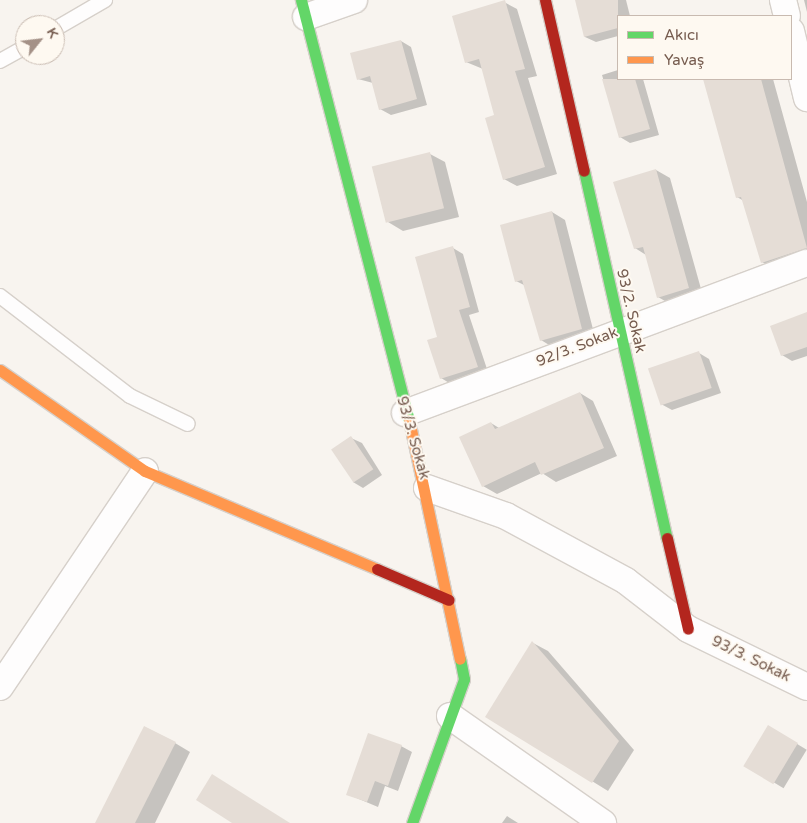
<!DOCTYPE html>
<html>
<head>
<meta charset="utf-8">
<style>
  body { margin:0 }
  #map { position:relative; width:807px; height:823px; overflow:hidden; background:#f8f4ef; font-family:"Varela Round",sans-serif }
  div>[style] { position:absolute }
  [style*='--x'] { left:calc(var(--x)*1px); top:calc(var(--y)*1px); width:calc(var(--w)*1px); rotate:calc(var(--a)*1deg) }
  .shadow>* { inset:0; background:#0003; transform-origin:0 0 }
  .building>* { inset:0; background:#e5ddd6; transform-origin:0 0 }
  .roads { filter:drop-shadow(1px 0 #d6d0ca) drop-shadow(-1px 0 #d6d0ca) drop-shadow(0 1px #d6d0ca) drop-shadow(0 -1px #d6d0ca) }
  .lane>* { height:14px; margin:-7px; padding:0 7px; transform-origin:7px; border-radius:7px; background:#fefdfd }
  .street>* { height:26px; margin:-13px; padding:0 13px; transform-origin:13px; border-radius:13px; background:#fefdfd }
  .fast>* { height:11px; margin:-5.5px; padding:0 5.5px; transform-origin:5.5px; border-radius:5.5px; background:#63d668 }
  .slow>* { height:11px; margin:-5.5px; padding:0 5.5px; transform-origin:5.5px; border-radius:5.5px; background:#ff974d }
  .jam>* { height:11px; margin:-5.5px; padding:0 5.5px; transform-origin:5.5px; border-radius:5.5px; background:#b3261e }
  span { translate:-50% -50%; white-space:nowrap; text-align:center; line-height:1.15; -webkit-text-stroke:4px #fef9f1; paint-order:stroke }
  .street-label { font-size:15px; color:#765c4f }
  .legend { position:absolute; left:617px; top:15px; width:175px; height:65px; box-sizing:border-box; background:#fef9f1; border:1px solid #c8bab0; margin:0; padding:6px 9px; list-style:none; font-size:15px; color:#765c4f }
  .legend li { display:flex; align-items:center; gap:10px; height:25px }
  .legend b { width:25px; border:1px solid #c8bab0 }
  .north { position:absolute; left:15px; top:15px; width:50px; height:50px; box-sizing:border-box; background:#fef9f1; border:1px solid #c8bab0; border-radius:50%; rotate:61deg; font-size:14px; font-weight:700; line-height:20px; text-align:center; color:#765c4f }
  .north::after { content:''; display:block; margin:auto; width:18px; height:22px; background:#a49187; clip-path:polygon(50% 0,100% 100%,50% 72%,0 100%) }
</style>
</head>
<body>
<div id="map">
  <div class="shadow">
    <i style="clip-path:polygon(576px 0,626px 0,630px 16px,618px 16px,618px 36px,596px 42px,585px 37px)"></i>
    <i style="clip-path:polygon(804px 0,807px 0,807px 12px)"></i>
    <i style="clip-path:polygon(504px 2px,517px 9px,537px 76px,528px 78px,557px 174px,517px 186px,504px 179px,496px 116px,483px 69px,466px 62px)"></i>
    <i style="clip-path:polygon(401px 41px,411px 47px,427px 105px,391px 115px,380px 109px,373px 83px,358px 79px)"></i>
    <i style="clip-path:polygon(618px 70px,618px 79px,643px 79px,659px 135px,630px 143px,620px 137px,602px 75px)"></i>
    <i style="clip-path:polygon(704px 79px,773px 79px,807px 202px,807px 261px,776px 270px,762px 262px,744px 201px,737px 197px)"></i>
    <i style="clip-path:polygon(430px 154px,445px 162px,459px 217px,403px 231px,388px 222px)"></i>
    <i style="clip-path:polygon(656px 170px,670px 178px,703px 296px,672px 305px,658px 297px,646px 255px,635px 248px)"></i>
    <i style="clip-path:polygon(552px 212px,565px 220px,595px 337px,554px 348px,541px 340px,526px 286px,516px 281px)"></i>
    <i style="clip-path:polygon(453px 248px,463px 254px,479px 312px,469px 315px,488px 372px,451px 384px,441px 378px,439px 338px)"></i>
    <i style="clip-path:polygon(807px 313px,807px 356px,792px 361px,782px 355px)"></i>
    <i style="clip-path:polygon(699px 353px,709px 359px,721px 393px,672px 410px,661px 404px)"></i>
    <i style="clip-path:polygon(580px 393px,593px 401px,617px 456px,556px 482px,542px 473px,497px 494px,483px 486px,491px 423px,499px 428px)"></i>
    <i style="clip-path:polygon(351px 438px,362px 443px,382px 475px,363px 488px,353px 482px)"></i>
    <i style="clip-path:polygon(533px 643px,548px 651px,634px 750px,608px 791px,487px 716px)"></i>
    <i style="left:769px;top:727px;width:44px;height:45px;rotate:31deg"></i>
    <i style="clip-path:polygon(175px 743px,190px 752px,155px 823px,96px 823px)"></i>
    <i style="clip-path:polygon(401px 746px,412px 752px,398px 791px,385px 786px,378px 807px,347px 794px)"></i>
    <i style="clip-path:polygon(507px 816px,518px 823px,502px 823px)"></i>
  </div>
  <div class="building">
    <i style="clip-path:polygon(505px 0,525px 69px,515px 71px,545px 167px,503px 180px,485px 118px,494px 115px,479px 59px,465px 63px,452px 16px)"></i>
    <i style="clip-path:polygon(575px 0,618px 0,618px 28px,584px 37px)"></i>
    <i style="clip-path:polygon(401px 40px,417px 99px,379px 110px,370px 76px,357px 80px,350px 53px)"></i>
    <i style="clip-path:polygon(602px 79px,635px 79px,650px 129px,619px 138px)"></i>
    <i style="clip-path:polygon(703px 79px,761px 79px,807px 248px,761px 263px,741px 197px,736px 198px)"></i>
    <i style="left:430px;top:152px;width:58px;height:60px;rotate:76deg"></i>
    <i style="clip-path:polygon(656px 169px,689px 288px,657px 298px,643px 247px,634px 249px,613px 182px)"></i>
    <i style="clip-path:polygon(552px 211px,582px 329px,540px 341px,522px 280px,515px 282px,500px 225px)"></i>
    <i style="clip-path:polygon(453px 246px,470px 307px,459px 310px,478px 367px,440px 379px,427px 340px,437px 337px,415px 257px)"></i>
    <i style="clip-path:polygon(807px 312px,807px 347px,781px 356px,770px 326px)"></i>
    <i style="left:699px;top:351px;width:39px;height:54px;rotate:71deg"></i>
    <i style="clip-path:polygon(580px 392px,604px 448px,541px 475px,535px 462px,482px 487px,459px 437px,491px 422px,495px 429px)"></i>
    <i style="left:351px;top:436px;width:40px;height:24px;rotate:56deg"></i>
    <i style="clip-path:polygon(532px 641px,619px 741px,592px 783px,485px 717px)"></i>
    <i style="left:768px;top:725px;width:35px;height:48px;rotate:31deg"></i>
    <i style="clip-path:polygon(144px 726px,176px 742px,135px 823px,95px 823px)"></i>
    <i style="clip-path:polygon(368px 733px,402px 745px,388px 786px,375px 781px,367px 802px,346px 795px)"></i>
    <i style="clip-path:polygon(212px 774px,290px 823px,232px 823px,196px 800px)"></i>
  </div>
  <div class="roads">
    <div class="lane">
      <i style="--x:55;--y:29;--w:58;--a:-30.1"></i>
      <i style="--x:0;--y:61;--w:29;--a:-29"></i>
      <i style="--x:0;--y:296;--w:164;--a:37.6"></i>
      <i style="--x:130;--y:396;--w:64;--a:25.8"></i>
    </div>
    <div class="street">
      <i style="--x:783;--y:0;--w:16;--a:76"></i>
      <i style="--x:306;--y:17;--w:51;--a:-19.5"></i>
      <i style="--x:791;--y:31;--w:69;--a:76.6"></i>
      <i style="--x:405;--y:413;--w:429;--a:-20.5"></i>
      <i style="--x:427;--y:488;--w:84;--a:19.5"></i>
      <i style="--x:506;--y:516;--w:136;--a:28.4"></i>
      <i style="--x:626;--y:581;--w:78;--a:37.7"></i>
      <i style="--x:688;--y:629;--w:132;--a:26"></i>
      <i style="--x:0;--y:687;--w:260;--a:-56.1"></i>
      <i style="--x:450;--y:716;--w:187;--a:35"></i>
    </div>
    <div class="fast">
      <i style="--x:301;--y:0;--w:434;--a:75.6"></i>
      <i style="--x:584;--y:171;--w:376;--a:77.3"></i>
      <i style="--x:412;--y:823;--w:153;--a:-70.1"></i>
      <i style="--x:464;--y:679;--w:20;--a:-101"></i>
    </div>
    <div class="slow">
      <i style="--x:0;--y:370;--w:177;--a:34.9"></i>
      <i style="--x:145;--y:471;--w:252;--a:22.9"></i>
      <i style="--x:409;--y:420;--w:244;--a:78"></i>
    </div>
    <div class="jam">
      <i style="--x:545;--y:0;--w:175;--a:77.2"></i>
      <i style="--x:667;--y:538;--w:93;--a:77"></i>
      <i style="--x:377;--y:569;--w:78;--a:23.3"></i>
    </div>
  </div>
  <div class="street-label">
    <span style="left:631px;top:311px;rotate:77deg">93/2. Sokak</span>
    <span style="left:577px;top:347px;rotate:-21deg">92/3. Sokak</span>
    <span style="left:413px;top:438px;rotate:74deg">93/3. Sokak</span>
    <span style="left:751px;top:659px;rotate:26deg">93/3. Sokak</span>
  </div>
  <ul class="legend">
  <li><b style="height:6px;background:#63d668"></b>Akıcı</li>
  <li><b style="height:6px;background:#ff974d"></b>Yavaş</li>
  </ul>
  <div class="north">K</div>
</div>
</body>
</html>
